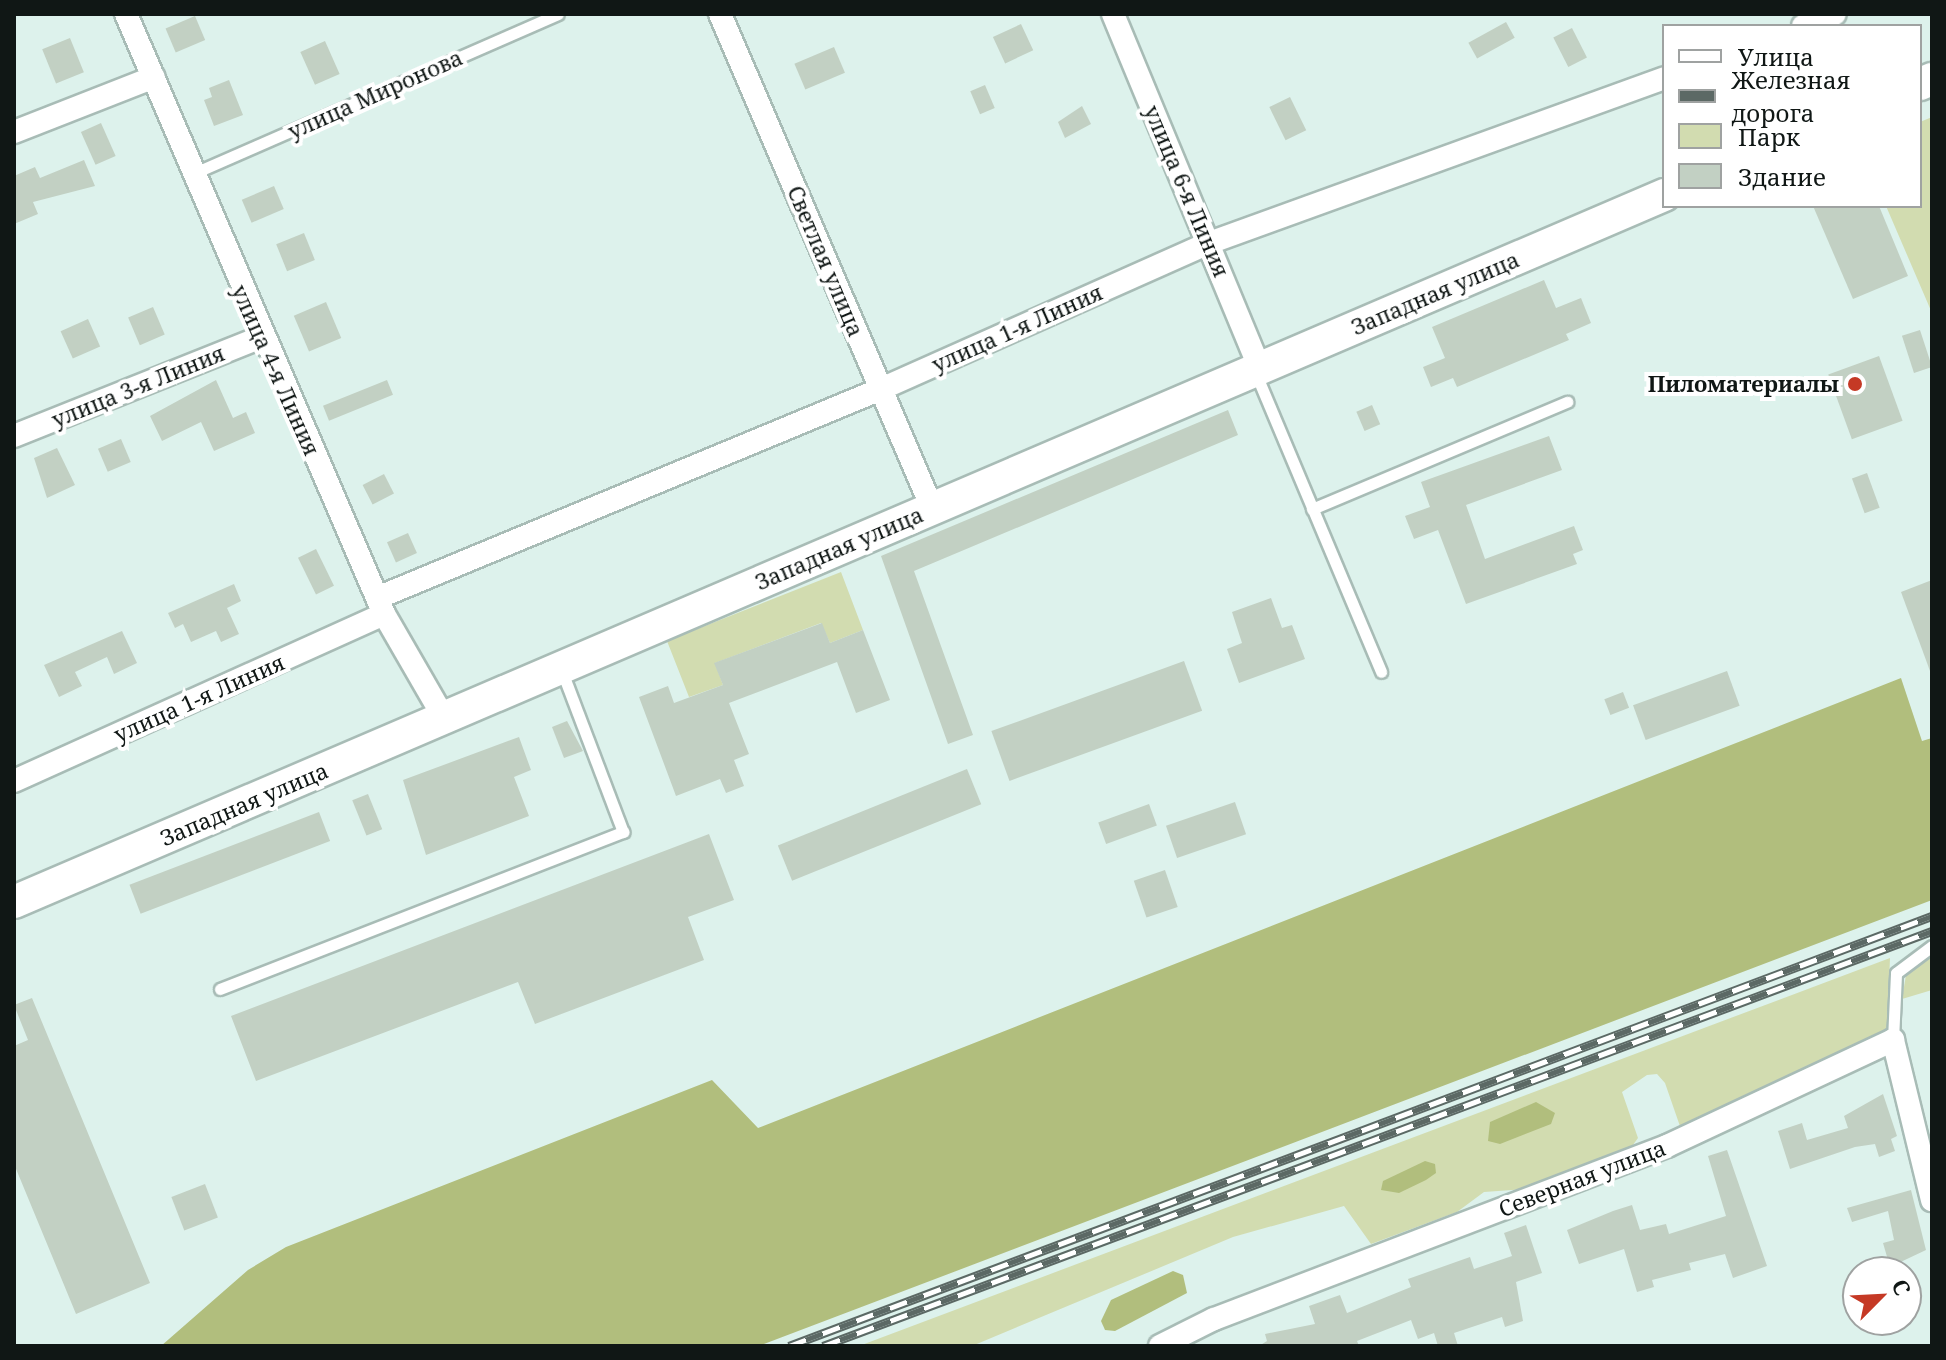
<!DOCTYPE html>
<html>
<head>
<meta charset="utf-8">
<style>
  body { margin:0 }
  #map { position:relative; width:1946px; height:1360px; overflow:hidden; background:#ddf2ec; font-family:"Noto Serif",serif }
  div>[style] { position:absolute }
  [style*='--x'] { left:calc(var(--x)*1px); top:calc(var(--y)*1px); width:calc(var(--w)*1px); rotate:calc(var(--a)*1deg) }
  .green>* { inset:0; background:#d2dcb0 }
  .forest>* { inset:0; background:#b1be7d }
  .building>* { inset:0; background:#c2d0c3; transform-origin:0 0 }
  .roads { filter:drop-shadow(2px 0 #a8bcb6) drop-shadow(-2px 0 #a8bcb6) drop-shadow(0 2px #a8bcb6) drop-shadow(0 -2px #a8bcb6) }
  .lane>* { height:11px; margin:-5.5px; padding:0 5.5px; transform-origin:5.5px; border-radius:5.5px; background:#fff }
  .street>* { height:22px; margin:-11px; padding:0 11px; transform-origin:11px; border-radius:11px; background:#fff }
  .secondary>* { height:32px; margin:-16px; padding:0 16px; transform-origin:16px; border-radius:16px; background:#fff }
  .rail>* { height:9px; margin-top:-4.5px; transform-origin:0; background:repeating-linear-gradient(90deg,#fff 0 18px,#5c6965 0 36px); box-sizing:border-box; border-block:2px solid #5c6965 }
  .dots>* { width:22px; height:22px; translate:-50% -50%; box-sizing:border-box; border:4px solid #fff; border-radius:50% }
  span { translate:-50% -50%; white-space:nowrap; text-align:center; line-height:1.15; -webkit-text-stroke:8px #fff; paint-order:stroke }
  .street-label { font-size:22px; color:#101715 }
  .poi-label { font-size:22px; color:#101715; font-weight:700 }
  .right { translate:-100% -50%; text-align:right }
  .frame { position:absolute; inset:0; border:16px solid #101715; pointer-events:none }
  .legend { position:absolute; left:1662px; top:24px; width:260px; height:184px; box-sizing:border-box; background:#fff; border:2px solid #9fa2a1; margin:0; padding:10px 14px; list-style:none; font-size:24px; color:#101715 }
  .legend li { display:flex; align-items:center; gap:16px; height:40px }
  .legend b { width:40px; border:2px solid #9fa2a1 }
  .north { position:absolute; left:1842px; top:1256px; width:80px; height:80px; box-sizing:border-box; background:#fff; border:2px solid #9fa2a1; border-radius:50%; rotate:66deg; font-size:22px; font-weight:700; line-height:32px; text-align:center; color:#101715 }
  .north::after { content:''; display:block; margin:auto; width:28px; height:36px; background:#c53925; clip-path:polygon(50% 0,100% 100%,50% 72%,0 100%) }
</style>
</head>
<body>
<div id="map">
  <div class="green">
    <i style="clip-path:polygon(1932px 117px,1932px 313px,1886px 206px,1920px 206px,1920px 122px)"></i>
    <i style="clip-path:polygon(841px 572px,863px 630px,830px 643px,821px 623px,715px 663px,723px 685px,689px 697px,667px 641px)"></i>
    <i style="clip-path:polygon(1932px 955px,1932px 990px,1902px 999px,1906px 975px)"></i>
    <i style="clip-path:polygon(1890px 958px,1887px 1034px,1682px 1132px,1665px 1083px,1657px 1074px,1647px 1075px,1622px 1092px,1638px 1138px,1630px 1149px,1526px 1189px,1484px 1192px,1457px 1212px,1371px 1244px,1344px 1206px,1233px 1237px,972px 1346px,859px 1346px)"></i>
  </div>
  <div class="forest">
    <i style="clip-path:polygon(1901px 678px,1922px 741px,1932px 738px,1932px 900px,759px 1346px,161px 1346px,248px 1270px,286px 1247px,712px 1080px,758px 1128px)"></i>
    <i style="clip-path:polygon(1536px 1102px,1555px 1113px,1551px 1124px,1500px 1144px,1488px 1141px,1490px 1122px)"></i>
    <i style="clip-path:polygon(1425px 1161px,1435px 1164px,1436px 1173px,1426px 1180px,1399px 1193px,1381px 1190px,1383px 1181px)"></i>
    <i style="clip-path:polygon(1173px 1271px,1183px 1275px,1187px 1293px,1115px 1331px,1105px 1330px,1101px 1321px,1111px 1300px)"></i>
  </div>
  <div class="building">
    <i style="left:195px;top:16px;width:26px;height:32px;rotate:67deg"></i>
    <i style="left:1506px;top:22px;width:18px;height:43px;rotate:61deg"></i>
    <i style="left:1021px;top:24px;width:29px;height:31px;rotate:65deg"></i>
    <i style="left:1572px;top:28px;width:33px;height:21px;rotate:63deg"></i>
    <i style="left:70px;top:38px;width:37px;height:30px;rotate:68deg"></i>
    <i style="left:325px;top:41px;width:36px;height:27px;rotate:66deg"></i>
    <i style="left:834px;top:47px;width:28px;height:43px;rotate:67deg"></i>
    <i style="clip-path:polygon(229px 80px,243px 115px,214px 126px,204px 100px,212px 97px,209px 88px)"></i>
    <i style="left:985px;top:85px;width:25px;height:16px;rotate:67deg"></i>
    <i style="left:1290px;top:97px;width:37px;height:23px;rotate:64deg"></i>
    <i style="clip-path:polygon(1082px 106px,1091px 124px,1065px 138px,1058px 122px)"></i>
    <i style="left:101px;top:123px;width:36px;height:22px;rotate:66deg"></i>
    <i style="clip-path:polygon(84px 160px,95px 186px,33px 202px,38px 214px,14px 224px,14px 176px,35px 167px,40px 178px)"></i>
    <i style="left:274px;top:186px;width:25px;height:35px;rotate:67deg"></i>
    <i style="clip-path:polygon(1813px 206px,1879px 206px,1908px 276px,1853px 299px)"></i>
    <i style="left:304px;top:233px;width:29px;height:30px;rotate:68deg"></i>
    <i style="clip-path:polygon(1544px 280px,1556px 308px,1581px 298px,1591px 323px,1566px 334px,1569px 340px,1457px 387px,1453px 378px,1431px 387px,1423px 367px,1445px 358px,1432px 327px)"></i>
    <i style="left:326px;top:302px;width:39px;height:35px;rotate:67deg"></i>
    <i style="left:153px;top:307px;width:30px;height:27px;rotate:67deg"></i>
    <i style="left:88px;top:319px;width:30px;height:30px;rotate:66deg"></i>
    <i style="left:1920px;top:330px;width:39px;height:19px;rotate:72deg"></i>
    <i style="left:1879px;top:356px;width:69px;height:54px;rotate:70deg"></i>
    <i style="clip-path:polygon(216px 380px,233px 418px,246px 412px,255px 433px,214px 451px,201px 422px,162px 441px,150px 416px)"></i>
    <i style="left:387px;top:380px;width:16px;height:69px;rotate:68deg"></i>
    <i style="left:1372px;top:405px;width:21px;height:17px;rotate:67deg"></i>
    <i style="clip-path:polygon(1228px 410px,1238px 435px,914px 571px,973px 735px,948px 744px,881px 556px)"></i>
    <i style="clip-path:polygon(1549px 436px,1562px 470px,1466px 505px,1485px 559px,1574px 526px,1583px 550px,1573px 554px,1577px 564px,1466px 604px,1438px 530px,1414px 539px,1405px 516px,1430px 507px,1421px 482px)"></i>
    <i style="left:121px;top:439px;width:25px;height:25px;rotate:67deg"></i>
    <i style="clip-path:polygon(57px 448px,75px 485px,47px 498px,34px 458px)"></i>
    <i style="left:1867px;top:473px;width:37px;height:16px;rotate:70deg"></i>
    <i style="left:384px;top:474px;width:22px;height:24px;rotate:63deg"></i>
    <i style="left:408px;top:533px;width:22px;height:23px;rotate:66deg"></i>
    <i style="left:316px;top:549px;width:41px;height:20px;rotate:64deg"></i>
    <i style="clip-path:polygon(1932px 580px,1932px 671px,1930px 671px,1901px 592px)"></i>
    <i style="clip-path:polygon(234px 584px,241px 601px,227px 608px,239px 634px,221px 642px,216px 631px,191px 642px,183px 624px,175px 628px,168px 613px)"></i>
    <i style="clip-path:polygon(1271px 598px,1282px 628px,1292px 625px,1305px 659px,1239px 683px,1227px 649px,1242px 643px,1232px 612px)"></i>
    <i style="clip-path:polygon(822px 623px,830px 643px,863px 630px,890px 700px,856px 713px,837px 662px,729px 703px,749px 754px,734px 760px,744px 786px,726px 793px,720px 779px,676px 796px,639px 697px,668px 686px,674px 703px,723px 685px,714px 663px)"></i>
    <i style="clip-path:polygon(122px 631px,137px 663px,114px 674px,107px 657px,75px 672px,82px 686px,59px 697px,44px 665px)"></i>
    <i style="left:1184px;top:661px;width:53px;height:205px;rotate:70deg"></i>
    <i style="left:1727px;top:671px;width:37px;height:100px;rotate:70deg"></i>
    <i style="left:1623px;top:692px;width:17px;height:20px;rotate:69deg"></i>
    <i style="clip-path:polygon(567px 721px,583px 751px,564px 758px,552px 727px)"></i>
    <i style="clip-path:polygon(519px 737px,531px 770px,514px 777px,529px 816px,426px 855px,403px 780px)"></i>
    <i style="left:967px;top:769px;width:38px;height:204px;rotate:68deg"></i>
    <i style="left:368px;top:794px;width:38px;height:17px;rotate:68deg"></i>
    <i style="left:1235px;top:802px;width:34px;height:73px;rotate:71deg"></i>
    <i style="left:1149px;top:804px;width:23px;height:54px;rotate:70deg"></i>
    <i style="left:319px;top:812px;width:31px;height:203px;rotate:69deg"></i>
    <i style="clip-path:polygon(709px 834px,734px 900px,688px 917px,704px 960px,535px 1024px,518px 982px,256px 1081px,231px 1016px)"></i>
    <i style="left:1165px;top:870px;width:39px;height:33px;rotate:71deg"></i>
    <i style="clip-path:polygon(32px 998px,150px 1283px,76px 1314px,14px 1164px,14px 1046px,28px 1040px,14px 1005px)"></i>
    <i style="clip-path:polygon(1883px 1094px,1897px 1136px,1891px 1139px,1895px 1151px,1879px 1157px,1875px 1144px,1855px 1147px,1790px 1169px,1778px 1131px,1802px 1123px,1807px 1140px,1848px 1128px,1844px 1116px)"></i>
    <i style="clip-path:polygon(1727px 1150px,1767px 1266px,1733px 1278px,1725px 1254px,1689px 1263px,1691px 1270px,1652px 1280px,1654px 1287px,1637px 1292px,1624px 1249px,1579px 1264px,1567px 1230px,1613px 1211px,1632px 1205px,1640px 1230px,1666px 1224px,1669px 1234px,1726px 1216px,1708px 1156px)"></i>
    <i style="left:205px;top:1184px;width:36px;height:36px;rotate:69deg"></i>
    <i style="clip-path:polygon(1911px 1190px,1926px 1250px,1890px 1267px,1883px 1243px,1894px 1240px,1888px 1211px,1852px 1222px,1847px 1208px)"></i>
    <i style="clip-path:polygon(1526px 1225px,1542px 1273px,1516px 1282px,1523px 1321px,1505px 1327px,1502px 1317px,1454px 1333px,1458px 1346px,1438px 1346px,1434px 1333px,1418px 1339px,1411px 1320px,1357px 1341px,1359px 1346px,1259px 1346px,1267px 1341px,1265px 1334px,1315px 1324px,1309px 1306px,1340px 1295px,1347px 1313px,1411px 1287px,1408px 1279px,1470px 1257px,1474px 1269px,1512px 1256px,1504px 1233px)"></i>
  </div>
  <div class="roads">
    <div class="lane">
      <i style="--x:192;--y:174;--w:399;--a:-23.6"></i>
      <i style="--x:1256;--y:374;--w:323;--a:67.2"></i>
      <i style="--x:1312;--y:509;--w:277;--a:-22.8"></i>
      <i style="--x:220;--y:989;--w:433;--a:-21.3"></i>
      <i style="--x:623;--y:832;--w:174;--a:-110.8"></i>
      <i style="--x:1893;--y:1040;--w:67;--a:-87.4"></i>
      <i style="--x:1896;--y:973;--w:45;--a:-36.9"></i>
    </div>
    <div class="street">
      <i style="--x:126;--y:14;--w:653;--a:66.73"></i>
      <i style="--x:384;--y:614;--w:120;--a:60"></i>
      <i style="--x:720;--y:14;--w:538;--a:66.77"></i>
      <i style="--x:1113;--y:14;--w:384;--a:67.5"></i>
      <i style="--x:1803;--y:26;--w:34;--a:-21"></i>
      <i style="--x:14;--y:132;--w:150;--a:-21.4"></i>
      <i style="--x:14;--y:436;--w:266;--a:-21.8"></i>
      <i style="--x:377;--y:598;--w:546;--a:-22.52"></i>
      <i style="--x:881;--y:389;--w:359;--a:-24"></i>
      <i style="--x:1209;--y:243;--w:484;--a:-19.9"></i>
      <i style="--x:14;--y:781;--w:406;--a:-24.3"></i>
      <i style="--x:1160;--y:1346;--w:60;--a:-26.6"></i>
      <i style="--x:1214;--y:1319;--w:485;--a:-20.9"></i>
      <i style="--x:1667;--y:1146;--w:250;--a:-25.1"></i>
      <i style="--x:1893;--y:1040;--w:165;--a:76.3"></i>
    </div>
    <div class="secondary">
      <i style="--x:1920;--y:84;--w:13;--a:-23"></i>
      <i style="--x:14;--y:902;--w:1795;--a:-23.19"></i>
    </div>
  </div>
  <div class="rail">
    <i style="--x:789;--y:1346;--w:1221;--a:-20.62"></i>
    <i style="--x:823;--y:1346;--w:1184;--a:-20.52"></i>
  </div>
  <div class="dots">
    <i style="left:1855px;top:384px;background:#c53925"></i>
  </div>
  <div class="street-label">
    <span style="left:375px;top:94px;rotate:-24deg">улица Миронова</span>
    <span style="left:1187px;top:191px;rotate:67deg">улица 6-я Линия</span>
    <span style="left:826px;top:261px;rotate:67deg">Светлая улица</span>
    <span style="left:1435px;top:293px;rotate:-23deg">Западная улица</span>
    <span style="left:1017px;top:328px;rotate:-24deg">улица 1-я Линия</span>
    <span style="left:276px;top:370px;rotate:66deg">улица 4-я Линия</span>
    <span style="left:138px;top:386px;rotate:-22deg">улица 3-я Линия</span>
    <span style="left:839px;top:548px;rotate:-23deg">Западная улица</span>
    <span style="left:199px;top:698px;rotate:-24deg">улица 1-я Линия</span>
    <span style="left:244px;top:804px;rotate:-23deg">Западная улица</span>
    <span style="left:1582px;top:1178px;rotate:-21deg">Северная улица</span>
  </div>
  <div class="poi-label">
    <span class="right" style="left:1839px;top:384px">Пиломатериалы</span>
  </div>
  <div class="frame"></div>
  <ul class="legend">
  <li><b style="height:10px;background:#fff"></b>Улица</li>
  <li><b style="height:10px;background:#5c6965"></b>Железная дорога</li>
  <li><b style="height:22px;background:#d2dcb0"></b>Парк</li>
  <li><b style="height:22px;background:#c2d0c3"></b>Здание</li>
  </ul>
  <div class="north">С</div>
</div>
</body>
</html>
